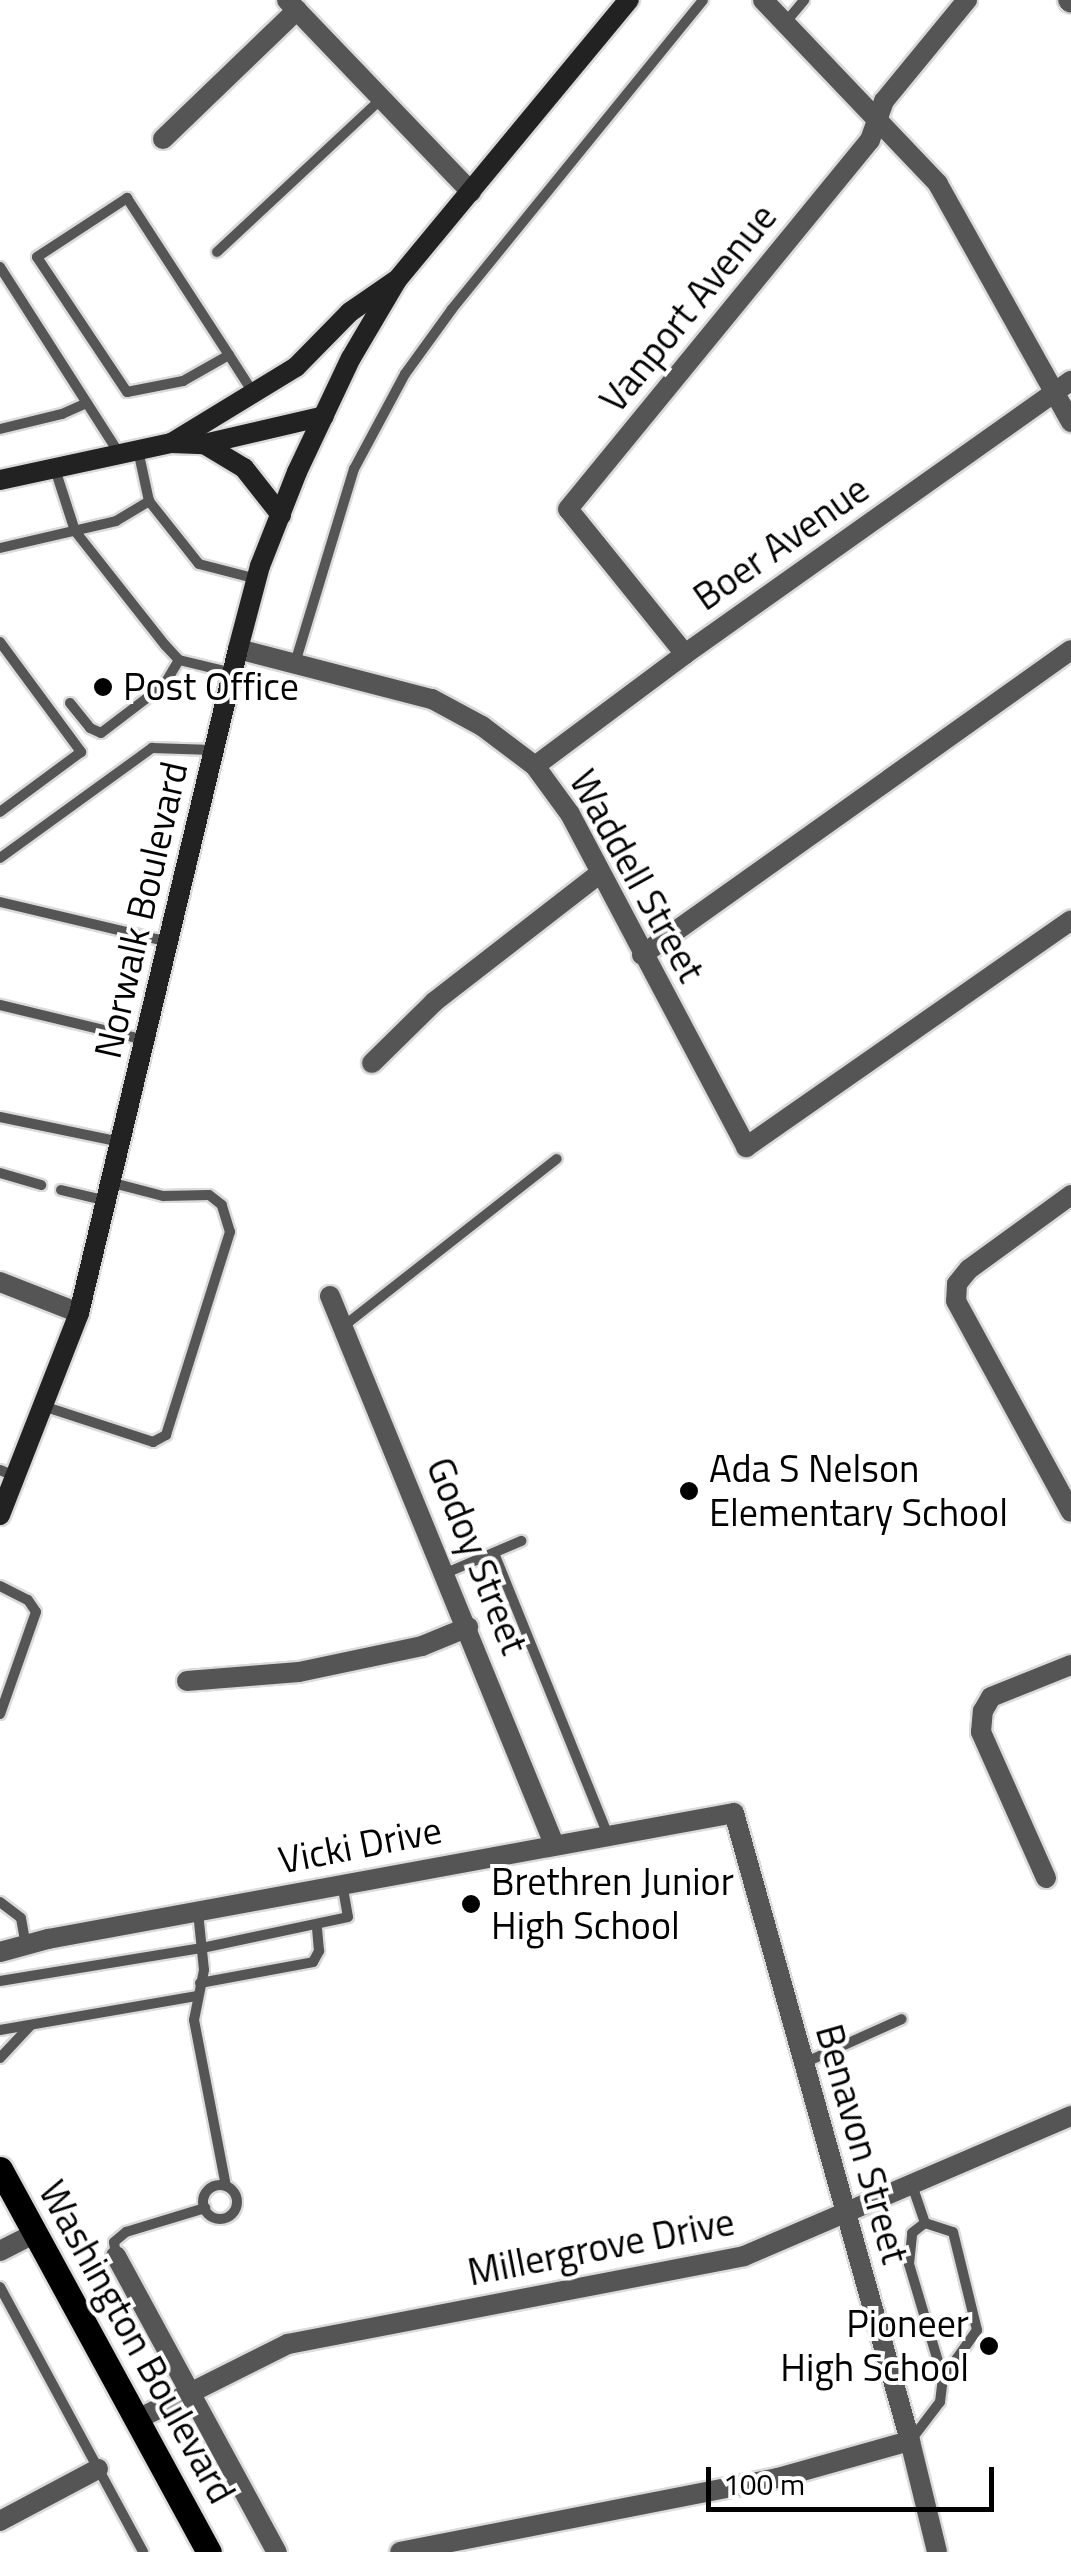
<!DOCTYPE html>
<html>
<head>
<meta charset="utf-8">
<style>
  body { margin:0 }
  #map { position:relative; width:1071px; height:2552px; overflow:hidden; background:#fff; font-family:"Titillium Web",sans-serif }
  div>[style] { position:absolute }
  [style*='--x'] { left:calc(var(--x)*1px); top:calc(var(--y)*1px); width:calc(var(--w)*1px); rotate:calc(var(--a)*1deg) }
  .roads { filter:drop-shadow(2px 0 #dbdbdb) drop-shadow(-2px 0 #dbdbdb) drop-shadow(0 2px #dbdbdb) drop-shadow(0 -2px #dbdbdb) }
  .lane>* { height:10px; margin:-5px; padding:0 5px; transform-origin:5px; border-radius:5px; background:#555 }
  .lane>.ring { margin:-5px; padding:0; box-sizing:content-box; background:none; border:10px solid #555; border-radius:50% }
  .street>* { height:20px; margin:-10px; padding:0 10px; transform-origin:10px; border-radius:10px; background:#555 }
  .secondary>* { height:20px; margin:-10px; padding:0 10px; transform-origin:10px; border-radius:10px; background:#222 }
  .primary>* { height:25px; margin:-12.5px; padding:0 12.5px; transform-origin:12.5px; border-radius:12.5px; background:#000 }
  .dots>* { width:28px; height:28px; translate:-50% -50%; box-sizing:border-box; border:5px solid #fff; border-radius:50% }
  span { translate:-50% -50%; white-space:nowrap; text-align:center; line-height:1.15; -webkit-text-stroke:8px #fff; paint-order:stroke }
  .street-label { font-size:38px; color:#000 }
  .poi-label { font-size:38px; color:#000 }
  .left { translate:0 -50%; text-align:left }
  .right { translate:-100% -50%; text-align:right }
  .scale { position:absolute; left:706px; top:2467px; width:288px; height:45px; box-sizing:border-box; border:5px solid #000; border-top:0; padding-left:12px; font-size:30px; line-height:35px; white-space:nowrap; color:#000; -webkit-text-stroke:8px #fff; paint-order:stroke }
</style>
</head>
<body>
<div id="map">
  <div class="roads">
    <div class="lane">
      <i style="--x:785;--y:23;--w:30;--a:-50"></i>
      <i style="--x:217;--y:252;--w:224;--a:-43"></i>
      <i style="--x:0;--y:267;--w:221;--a:57.4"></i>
      <i style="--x:229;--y:355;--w:53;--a:150.5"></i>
      <i style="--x:183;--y:381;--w:57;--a:168.9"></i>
      <i style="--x:127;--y:392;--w:162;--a:-123.7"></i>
      <i style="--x:37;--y:257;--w:108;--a:-33.2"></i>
      <i style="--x:127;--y:198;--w:187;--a:57"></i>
      <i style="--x:229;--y:355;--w:46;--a:57.3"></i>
      <i style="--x:0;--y:429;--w:64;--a:-13.6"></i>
      <i style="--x:62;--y:414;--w:27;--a:-24"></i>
      <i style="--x:138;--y:450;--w:52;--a:77.8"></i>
      <i style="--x:149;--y:501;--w:80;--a:51.6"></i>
      <i style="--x:199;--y:564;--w:60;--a:14.5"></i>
      <i style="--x:55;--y:469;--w:65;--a:72.1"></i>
      <i style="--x:75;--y:531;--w:145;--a:51.7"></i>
      <i style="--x:165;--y:645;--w:21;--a:47"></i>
      <i style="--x:179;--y:660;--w:56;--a:13.5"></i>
      <i style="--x:0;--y:548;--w:119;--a:-13.1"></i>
      <i style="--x:116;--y:521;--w:39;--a:-31"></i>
      <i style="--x:0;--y:642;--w:137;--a:53.6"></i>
      <i style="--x:81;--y:752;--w:101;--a:143.5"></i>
      <i style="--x:295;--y:663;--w:203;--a:-73.1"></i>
      <i style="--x:354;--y:469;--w:108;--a:-61.8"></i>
      <i style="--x:405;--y:374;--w:80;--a:-54.1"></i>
      <i style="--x:452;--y:309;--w:398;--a:-50.9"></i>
      <i style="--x:70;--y:703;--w:32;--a:51"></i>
      <i style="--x:90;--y:728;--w:12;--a:24"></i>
      <i style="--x:101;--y:733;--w:79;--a:-37.3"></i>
      <i style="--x:164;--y:685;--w:29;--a:-59"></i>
      <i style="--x:0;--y:858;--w:188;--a:-35.9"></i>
      <i style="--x:152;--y:748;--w:61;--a:1.9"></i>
      <i style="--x:0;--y:902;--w:174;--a:13.3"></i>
      <i style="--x:0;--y:1005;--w:149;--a:13.6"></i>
      <i style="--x:0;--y:1117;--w:124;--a:11.7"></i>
      <i style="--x:0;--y:1173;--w:43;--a:16.3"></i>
      <i style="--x:61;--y:1190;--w:47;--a:13.4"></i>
      <i style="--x:345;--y:1325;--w:269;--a:-38.1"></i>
      <i style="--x:43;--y:1406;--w:116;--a:18.1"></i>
      <i style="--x:153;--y:1442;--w:15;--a:-28"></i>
      <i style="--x:166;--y:1435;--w:213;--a:-72.5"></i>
      <i style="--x:230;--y:1232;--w:28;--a:-107"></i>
      <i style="--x:222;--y:1205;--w:16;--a:-142"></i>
      <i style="--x:209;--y:1195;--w:46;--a:178.8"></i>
      <i style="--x:163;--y:1196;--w:52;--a:-165.4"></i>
      <i style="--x:0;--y:1470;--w:16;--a:22"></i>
      <i style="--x:494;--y:1553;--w:304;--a:68"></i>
      <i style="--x:446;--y:1573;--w:82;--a:-23.1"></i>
      <i style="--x:0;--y:1586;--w:31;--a:27"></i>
      <i style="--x:28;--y:1600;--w:14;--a:56"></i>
      <i style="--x:36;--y:1612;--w:108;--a:109.4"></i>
      <i style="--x:0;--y:1902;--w:26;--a:37"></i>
      <i style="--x:21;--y:1918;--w:27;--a:80"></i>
      <i style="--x:198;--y:1912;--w:58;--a:84.1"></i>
      <i style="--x:204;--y:1970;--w:51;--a:101.3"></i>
      <i style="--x:194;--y:2020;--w:169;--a:79.1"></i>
      <i style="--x:0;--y:1981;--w:205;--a:-9.3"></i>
      <i style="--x:202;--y:1948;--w:149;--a:-12"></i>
      <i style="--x:348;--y:1917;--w:34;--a:-100"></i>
      <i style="--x:200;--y:1983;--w:115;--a:-10.5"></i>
      <i style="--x:313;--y:1962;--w:13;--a:-61"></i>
      <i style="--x:319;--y:1951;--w:25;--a:-95"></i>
      <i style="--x:0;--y:2030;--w:199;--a:-9.8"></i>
      <i style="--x:0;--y:2058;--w:44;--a:-46.8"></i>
      <i style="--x:804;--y:2063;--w:107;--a:-24.2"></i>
      <i class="ring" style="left:203px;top:2185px;width:24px;height:24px"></i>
      <i style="--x:925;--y:2223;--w:29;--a:18"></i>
      <i style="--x:953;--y:2232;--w:101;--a:76.2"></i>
      <i style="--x:977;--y:2330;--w:59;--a:125.3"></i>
      <i style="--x:116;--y:2256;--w:14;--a:-98"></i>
      <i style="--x:114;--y:2242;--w:16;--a:-40"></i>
      <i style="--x:126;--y:2232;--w:83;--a:-16.9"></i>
      <i style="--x:0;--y:2287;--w:301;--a:61.6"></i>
      <i style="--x:911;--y:2440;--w:48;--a:-52.7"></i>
      <i style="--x:940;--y:2402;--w:24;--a:-83"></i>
      <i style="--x:943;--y:2378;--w:119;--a:-106.6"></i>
      <i style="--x:909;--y:2264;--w:31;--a:-84"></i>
      <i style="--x:912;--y:2233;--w:16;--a:-38"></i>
      <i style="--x:925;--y:2223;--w:40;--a:-108.9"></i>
    </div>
    <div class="street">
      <i style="--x:287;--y:0;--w:266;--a:46.2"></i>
      <i style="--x:763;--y:0;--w:254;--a:46.4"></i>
      <i style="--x:938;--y:184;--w:273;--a:60.8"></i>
      <i style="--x:1068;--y:0;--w:4;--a:45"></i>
      <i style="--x:163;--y:139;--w:186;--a:-43.9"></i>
      <i style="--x:238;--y:649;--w:200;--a:14.5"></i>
      <i style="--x:432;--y:699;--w:57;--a:28.4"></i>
      <i style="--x:482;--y:726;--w:66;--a:37"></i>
      <i style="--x:535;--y:766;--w:59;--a:53.9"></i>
      <i style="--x:570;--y:814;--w:377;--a:62.1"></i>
      <i style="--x:746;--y:1147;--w:396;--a:-34.9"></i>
      <i style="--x:685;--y:654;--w:186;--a:-128.9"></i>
      <i style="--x:568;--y:509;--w:477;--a:-50.7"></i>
      <i style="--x:870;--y:140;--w:41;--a:-70.3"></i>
      <i style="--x:884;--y:101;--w:131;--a:-50.6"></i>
      <i style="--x:535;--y:766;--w:187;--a:-36.7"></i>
      <i style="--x:685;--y:654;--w:473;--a:-35.3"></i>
      <i style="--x:642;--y:955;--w:526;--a:-35.41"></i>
      <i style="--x:372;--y:1063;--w:87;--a:-44.5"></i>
      <i style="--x:434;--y:1002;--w:209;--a:-37.8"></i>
      <i style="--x:1071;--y:1195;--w:126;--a:144"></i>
      <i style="--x:969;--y:1269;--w:19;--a:129"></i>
      <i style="--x:957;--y:1284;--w:17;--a:93"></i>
      <i style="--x:956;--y:1301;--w:240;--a:61.4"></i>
      <i style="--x:0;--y:1282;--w:85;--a:21.4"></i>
      <i style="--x:330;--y:1296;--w:592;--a:67.77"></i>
      <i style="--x:187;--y:1681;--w:112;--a:-4.6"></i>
      <i style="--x:299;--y:1672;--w:126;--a:-11.9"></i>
      <i style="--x:422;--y:1646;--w:50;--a:-22.4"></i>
      <i style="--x:1046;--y:1878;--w:160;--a:-114"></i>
      <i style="--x:981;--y:1732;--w:21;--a:-85"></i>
      <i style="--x:983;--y:1711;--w:16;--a:-60"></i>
      <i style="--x:991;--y:1697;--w:86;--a:-21.8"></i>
      <i style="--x:0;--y:1952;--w:50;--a:-15.2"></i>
      <i style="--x:48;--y:1939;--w:697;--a:-10.41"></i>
      <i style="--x:734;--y:1813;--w:652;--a:74.34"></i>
      <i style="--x:910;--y:2441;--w:114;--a:76.3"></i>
      <i style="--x:0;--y:2251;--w:39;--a:-27"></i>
      <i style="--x:116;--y:2256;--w:337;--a:61.5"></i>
      <i style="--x:138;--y:2419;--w:168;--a:-26.6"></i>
      <i style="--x:288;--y:2344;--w:464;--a:-10.9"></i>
      <i style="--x:744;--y:2256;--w:356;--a:-23.2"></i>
      <i style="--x:0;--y:2521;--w:111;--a:-28"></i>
      <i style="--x:400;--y:2552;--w:385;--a:-11.1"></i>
      <i style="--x:778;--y:2478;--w:137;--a:-15.7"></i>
    </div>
    <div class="secondary">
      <i style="--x:173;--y:442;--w:144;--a:-31.4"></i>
      <i style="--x:296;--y:367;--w:77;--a:-45.5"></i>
      <i style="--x:350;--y:312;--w:55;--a:-34.6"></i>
      <i style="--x:204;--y:444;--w:47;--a:31"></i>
      <i style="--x:244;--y:468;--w:60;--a:51.8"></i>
      <i style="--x:0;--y:480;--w:175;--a:-12.2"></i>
      <i style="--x:171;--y:443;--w:33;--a:2"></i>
      <i style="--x:204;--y:444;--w:123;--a:-13.1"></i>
      <i style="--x:0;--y:1515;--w:217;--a:-68.6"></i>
      <i style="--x:79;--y:1313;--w:683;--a:-76.53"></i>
      <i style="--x:238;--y:649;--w:86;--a:-75.2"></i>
      <i style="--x:260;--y:566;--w:101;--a:-68.5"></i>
      <i style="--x:297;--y:472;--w:126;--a:-64.7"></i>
      <i style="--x:351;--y:358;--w:91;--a:-59.5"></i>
      <i style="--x:397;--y:280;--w:364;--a:-50.4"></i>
    </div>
    <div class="primary">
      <i style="--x:0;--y:2169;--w:436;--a:61.4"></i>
    </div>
  </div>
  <div class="dots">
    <i style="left:103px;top:687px;background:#000"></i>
    <i style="left:689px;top:1491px;background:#000"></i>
    <i style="left:471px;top:1904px;background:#000"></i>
    <i style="left:989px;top:2346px;background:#000"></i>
  </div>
  <div class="street-label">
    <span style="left:688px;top:308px;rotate:-51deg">Vanport Avenue</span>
    <span style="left:781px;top:543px;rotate:-35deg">Boer Avenue</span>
    <span style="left:637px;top:876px;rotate:61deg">Waddell Street</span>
    <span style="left:141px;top:910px;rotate:-77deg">Norwalk Boulevard</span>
    <span style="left:477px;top:1556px;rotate:68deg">Godoy Street</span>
    <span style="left:360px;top:1845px;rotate:-11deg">Vicki Drive</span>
    <span style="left:862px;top:2144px;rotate:74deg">Benavon Street</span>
    <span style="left:601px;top:2247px;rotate:-11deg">Millergrove Drive</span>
    <span style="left:137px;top:2342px;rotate:61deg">Washington Boulevard</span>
  </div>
  <div class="poi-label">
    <span class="left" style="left:123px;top:687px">Post Office</span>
    <span class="left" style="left:709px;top:1491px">Ada S Nelson<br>Elementary School</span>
    <span class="left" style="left:491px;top:1904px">Brethren Junior<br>High School</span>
    <span class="right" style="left:969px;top:2346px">Pioneer<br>High School</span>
  </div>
  <div class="scale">100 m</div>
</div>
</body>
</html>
